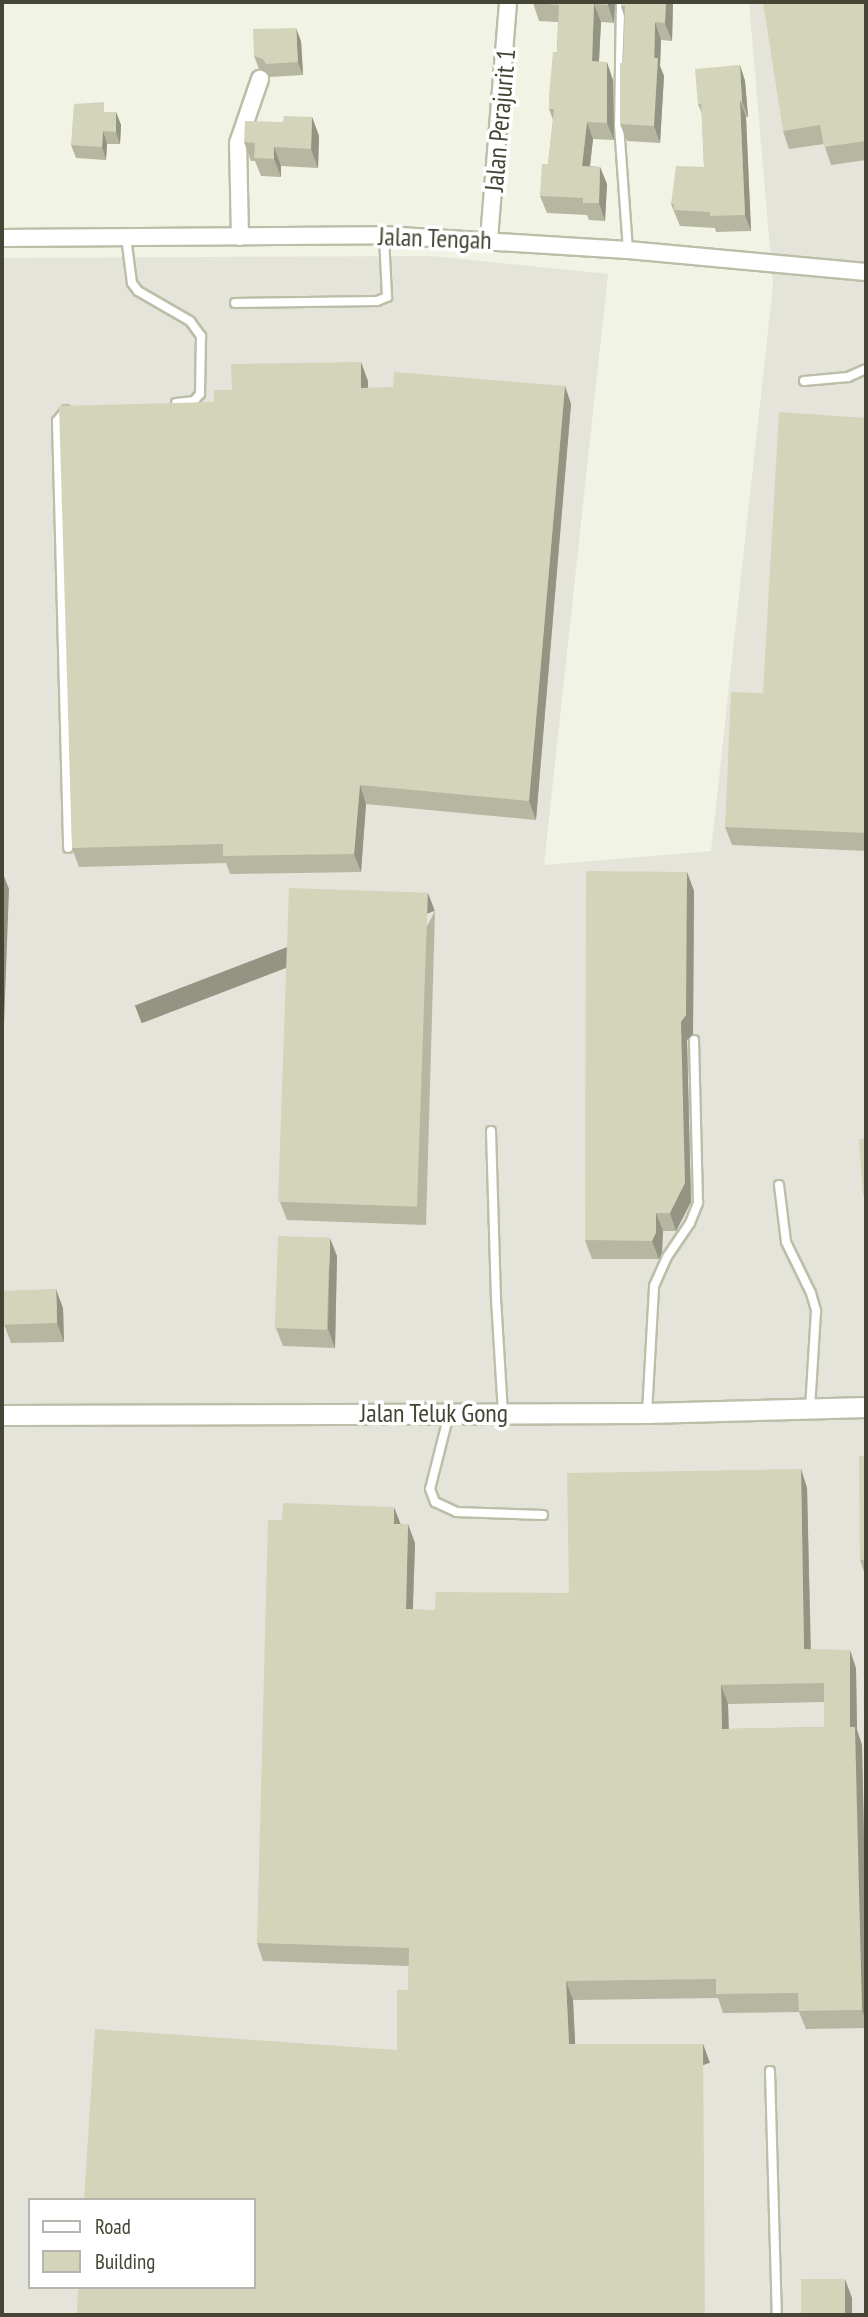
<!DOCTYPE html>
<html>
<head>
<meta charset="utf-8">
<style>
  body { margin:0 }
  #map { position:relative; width:868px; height:2317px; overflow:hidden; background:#f1f3e5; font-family:"PT Sans Narrow",sans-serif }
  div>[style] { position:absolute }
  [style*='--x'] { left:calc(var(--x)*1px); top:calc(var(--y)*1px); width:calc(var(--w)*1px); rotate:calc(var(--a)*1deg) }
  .industrial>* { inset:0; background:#e5e4da }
  .roads { filter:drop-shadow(2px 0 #bdbea8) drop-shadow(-2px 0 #bdbea8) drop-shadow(0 2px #bdbea8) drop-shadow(0 -2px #bdbea8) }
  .service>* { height:8px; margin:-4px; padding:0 4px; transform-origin:4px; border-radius:4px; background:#fff }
  .minor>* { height:16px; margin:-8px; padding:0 8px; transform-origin:8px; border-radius:8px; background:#fff }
  .tertiary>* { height:19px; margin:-9.5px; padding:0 9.5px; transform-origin:9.5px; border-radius:9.5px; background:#fff }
  .wall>* { inset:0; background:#b6b6a1 }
  .shaded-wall>* { inset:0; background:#949483; transform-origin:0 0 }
  .building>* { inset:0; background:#d4d4bb; transform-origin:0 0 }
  span { translate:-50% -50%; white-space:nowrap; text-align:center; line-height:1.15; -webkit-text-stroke:7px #fff; paint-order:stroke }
  .street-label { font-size:26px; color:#454535 }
  .frame { position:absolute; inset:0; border:4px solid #454535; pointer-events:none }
  .legend { position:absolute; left:28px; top:2198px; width:228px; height:91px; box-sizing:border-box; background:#fff; border:2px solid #b5b5ae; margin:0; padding:9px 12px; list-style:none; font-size:21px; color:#454535 }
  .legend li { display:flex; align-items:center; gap:14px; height:35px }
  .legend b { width:35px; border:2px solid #b5b5ae }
</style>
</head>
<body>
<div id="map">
  <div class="industrial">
    <i style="clip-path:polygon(evenodd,749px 2px,866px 2px,866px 2315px,2px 2315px,2px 258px,432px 256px,608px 274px,544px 865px,711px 851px,773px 285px,749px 2px,30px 2200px,254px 2200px,254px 2287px,30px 2287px,30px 2200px)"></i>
  </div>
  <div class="roads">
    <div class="service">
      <i style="--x:621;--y:2;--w:123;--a:90.9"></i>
      <i style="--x:619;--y:125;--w:125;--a:85.9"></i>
      <i style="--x:126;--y:237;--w:46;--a:82.6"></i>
      <i style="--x:132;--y:283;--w:10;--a:53"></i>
      <i style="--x:138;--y:291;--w:60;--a:30"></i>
      <i style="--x:190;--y:321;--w:19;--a:54"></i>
      <i style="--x:201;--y:336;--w:58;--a:91"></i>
      <i style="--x:200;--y:394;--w:9;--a:131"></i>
      <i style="--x:194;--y:401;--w:18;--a:174"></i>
      <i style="--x:235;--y:303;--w:142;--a:-0.8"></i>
      <i style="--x:377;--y:301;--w:11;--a:-22"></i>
      <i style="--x:387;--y:297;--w:62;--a:-92.8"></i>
      <i style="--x:804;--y:381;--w:44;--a:-5.2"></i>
      <i style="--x:848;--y:377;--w:20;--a:-24"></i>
      <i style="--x:66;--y:410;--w:14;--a:129"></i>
      <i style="--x:57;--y:421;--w:427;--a:88.5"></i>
      <i style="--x:491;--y:1131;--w:168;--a:88.3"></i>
      <i style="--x:496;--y:1299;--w:114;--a:86.5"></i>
      <i style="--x:779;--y:1185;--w:57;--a:83"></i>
      <i style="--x:786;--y:1242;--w:57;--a:63.9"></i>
      <i style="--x:811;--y:1293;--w:19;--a:74"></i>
      <i style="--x:816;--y:1311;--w:97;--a:93.5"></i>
      <i style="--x:647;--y:1413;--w:127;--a:-86.8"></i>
      <i style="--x:654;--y:1286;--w:32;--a:-66"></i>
      <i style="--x:667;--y:1257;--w:41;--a:-55.9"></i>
      <i style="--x:690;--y:1223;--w:22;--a:-68"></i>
      <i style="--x:698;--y:1203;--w:163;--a:-91.4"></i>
      <i style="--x:449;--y:1414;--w:77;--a:104.2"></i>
      <i style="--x:430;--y:1489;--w:14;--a:69"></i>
      <i style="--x:435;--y:1502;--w:23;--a:25"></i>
      <i style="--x:456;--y:1512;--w:87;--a:2"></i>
      <i style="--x:770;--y:2071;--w:244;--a:88.4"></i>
    </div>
    <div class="minor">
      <i style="--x:240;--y:237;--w:94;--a:-91.2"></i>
      <i style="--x:238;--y:143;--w:68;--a:-71"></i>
      <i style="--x:2;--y:238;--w:382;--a:-0.4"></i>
      <i style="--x:384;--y:235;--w:244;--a:3.5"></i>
      <i style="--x:628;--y:250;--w:239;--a:5.3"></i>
      <i style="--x:489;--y:239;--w:238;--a:-85.4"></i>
    </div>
    <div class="tertiary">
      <i style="--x:2;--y:1415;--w:645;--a:-0.18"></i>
      <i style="--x:647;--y:1413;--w:219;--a:-1.6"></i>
    </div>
  </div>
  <div class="wall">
    <i style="clip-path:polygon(615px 2px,614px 23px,601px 22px,599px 61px,613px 80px,614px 140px,593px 139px,590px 166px,600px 167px,607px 184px,605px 221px,589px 220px,587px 215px,547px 213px,540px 196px,548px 164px,553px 120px,549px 109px,557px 52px,558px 22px,539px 21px,533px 3px)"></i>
    <i style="clip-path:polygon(673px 2px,672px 41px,661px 40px,660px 66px,664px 76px,660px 143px,627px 141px,620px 124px,624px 16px,621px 6px)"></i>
    <i style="clip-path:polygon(866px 2px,866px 160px,831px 165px,824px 144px,789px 149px,783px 131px)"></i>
    <i style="clip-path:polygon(301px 41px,303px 75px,270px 77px,267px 72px,259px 69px,254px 56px)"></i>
    <i style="clip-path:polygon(740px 65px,745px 81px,748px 117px,746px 117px,751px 231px,716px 232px,715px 228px,680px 226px,671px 204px,704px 167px,702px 114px,698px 104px)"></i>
    <i style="clip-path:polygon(108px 112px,116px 112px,121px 125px,120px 144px,107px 144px,106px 160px,76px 158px,71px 145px)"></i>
    <i style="clip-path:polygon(312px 117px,319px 136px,318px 168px,281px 166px,281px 177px,261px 176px,255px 161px,251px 161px,244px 142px)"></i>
    <i style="clip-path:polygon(368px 381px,368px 388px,565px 386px,571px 404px,536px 820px,366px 804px,361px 872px,230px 874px,226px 863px,79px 867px,72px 848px,214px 402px)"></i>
    <i style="clip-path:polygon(866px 418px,866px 851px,732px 845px,725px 827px,763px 693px)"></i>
    <i style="clip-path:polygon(687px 872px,694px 891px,693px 1034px,687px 1040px,691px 1202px,676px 1231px,663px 1231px,662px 1252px,659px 1259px,592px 1259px,585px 1240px)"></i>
    <i style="clip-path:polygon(435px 911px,426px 1225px,287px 1220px,280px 1202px)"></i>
    <i style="clip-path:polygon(337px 1256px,335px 1348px,283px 1346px,276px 1328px)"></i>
    <i style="clip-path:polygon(63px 1308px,64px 1342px,11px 1343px,4px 1324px)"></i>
    <i style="clip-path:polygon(866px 1456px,866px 1578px,860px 1560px)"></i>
    <i style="clip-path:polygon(evenodd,801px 1469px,807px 1488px,811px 1649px,856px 1668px,857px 1730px,862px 1745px,866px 1931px,866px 2028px,806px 2029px,799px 2012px,723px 2013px,718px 1998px,573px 2000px,575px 2044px,703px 2044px,710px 2063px,397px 2050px,408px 1990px,409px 1966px,263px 1961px,257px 1943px,401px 1524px,415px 1543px,413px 1610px,435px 1610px,569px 1593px,801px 1469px,824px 1702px,824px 1727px,729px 1729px,728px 1704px,824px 1702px)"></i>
  </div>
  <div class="shaded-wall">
    <i style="clip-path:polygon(608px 2px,615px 2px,614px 23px,608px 5px)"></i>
    <i style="clip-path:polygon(666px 2px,673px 2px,672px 41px,665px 23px)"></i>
    <i style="clip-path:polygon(594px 4px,601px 22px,598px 79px,592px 61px)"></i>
    <i style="clip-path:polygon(655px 22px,661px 40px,660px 66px,664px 76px,660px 143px,654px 126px)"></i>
    <i style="clip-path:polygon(296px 28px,301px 41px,303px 75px,298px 62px)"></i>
    <i style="clip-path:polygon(607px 62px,613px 80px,614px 140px,607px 123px)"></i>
    <i style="clip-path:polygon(740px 65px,745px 81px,748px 117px,742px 101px)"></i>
    <i style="clip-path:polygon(740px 101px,746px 117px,751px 231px,745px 215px)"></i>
    <i style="clip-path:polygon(116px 112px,121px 125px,120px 144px,116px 132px)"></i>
    <i style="clip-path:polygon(312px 117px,319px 136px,318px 168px,311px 149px)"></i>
    <i style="clip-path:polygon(587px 122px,593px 139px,588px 183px,582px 166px)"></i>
    <i style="clip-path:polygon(103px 131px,107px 144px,106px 160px,102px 147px)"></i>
    <i style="clip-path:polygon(274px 147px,281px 166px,281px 177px,274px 159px)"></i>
    <i style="clip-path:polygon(600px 167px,607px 184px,605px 221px,599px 203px)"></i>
    <i style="clip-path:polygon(361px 362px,368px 381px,368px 407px,361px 388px)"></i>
    <i style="clip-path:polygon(565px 386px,571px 404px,536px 820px,529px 801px)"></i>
    <i style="clip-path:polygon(360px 785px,366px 804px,361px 872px,354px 854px)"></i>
    <i style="clip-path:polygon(2px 871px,9px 889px,2px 1079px)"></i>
    <i style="clip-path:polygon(687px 872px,694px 891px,693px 1034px,687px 1040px,691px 1202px,676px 1231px,670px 1213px,681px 1022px)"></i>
    <i style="left:428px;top:893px;width:19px;height:314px;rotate:69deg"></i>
    <i style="clip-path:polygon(656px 1213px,663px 1231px,662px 1252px,659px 1259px,652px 1241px)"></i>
    <i style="clip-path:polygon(330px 1238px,337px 1256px,335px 1348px,328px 1329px)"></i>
    <i style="clip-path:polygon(56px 1289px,63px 1308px,64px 1342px,57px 1323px)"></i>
    <i style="clip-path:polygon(801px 1469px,807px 1488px,811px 1668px,804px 1649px)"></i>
    <i style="clip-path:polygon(394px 1507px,401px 1525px,394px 1524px)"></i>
    <i style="clip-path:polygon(408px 1524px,415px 1543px,412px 1628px,406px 1609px)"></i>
    <i style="clip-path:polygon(850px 1650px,856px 1668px,857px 1730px,862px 1745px,866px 1931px,866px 2022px,862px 2010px,850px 1727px)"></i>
    <i style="clip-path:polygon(721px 1685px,728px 1704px,729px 1747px,722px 1729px)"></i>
    <i style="clip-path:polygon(566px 1981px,573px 2000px,576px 2062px,569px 2044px)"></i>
    <i style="left:703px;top:2044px;width:20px;height:271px;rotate:70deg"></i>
    <i style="clip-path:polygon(845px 2279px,852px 2298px,852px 2315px,845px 2315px)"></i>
  </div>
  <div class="building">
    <i style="clip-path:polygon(533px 2px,608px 2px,608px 5px,594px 4px,592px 61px,607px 62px,607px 123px,587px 122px,582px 166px,600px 167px,599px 203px,583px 203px,583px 198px,540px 196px,542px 164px,548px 164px,554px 109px,549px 109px,549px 96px,553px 52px,557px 52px,559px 5px,533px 3px)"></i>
    <i style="clip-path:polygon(621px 2px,666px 2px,665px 23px,655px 22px,654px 58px,658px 58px,654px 126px,620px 124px,620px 63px,623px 63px,625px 6px,621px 6px)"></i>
    <i style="clip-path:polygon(763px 2px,866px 2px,866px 141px,824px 147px,820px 125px,783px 131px)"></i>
    <i style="clip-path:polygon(296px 28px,298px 62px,266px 64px,263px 59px,254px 56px,253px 29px)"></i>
    <i style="clip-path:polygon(740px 65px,742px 101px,740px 101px,745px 215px,710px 216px,710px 212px,674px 210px,674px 204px,671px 204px,676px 166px,704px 167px,701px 104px,698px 104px,695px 69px)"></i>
    <i style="clip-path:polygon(104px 102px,104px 112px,116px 112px,116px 132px,103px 131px,102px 147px,71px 145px,74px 104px)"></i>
    <i style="clip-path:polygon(284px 116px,312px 117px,311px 149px,274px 147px,274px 159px,254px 158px,255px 143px,244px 142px,245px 121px,283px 122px)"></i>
    <i style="clip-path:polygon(361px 362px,361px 388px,393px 387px,394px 372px,565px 386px,529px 801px,360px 785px,354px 854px,223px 856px,223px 844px,72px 848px,59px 406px,214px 402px,214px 390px,232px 390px,231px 364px)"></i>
    <i style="clip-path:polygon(779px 412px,866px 418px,866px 833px,725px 827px,731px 692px,763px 693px)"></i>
    <i style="clip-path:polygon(586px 871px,687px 872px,686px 1015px,681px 1022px,685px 1183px,670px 1213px,656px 1213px,656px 1233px,652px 1241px,585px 1240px)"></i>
    <i style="left:289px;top:888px;width:139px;height:314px;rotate:2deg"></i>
    <i style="clip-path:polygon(859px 1139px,866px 1139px,866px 1196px,863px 1196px)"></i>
    <i style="left:278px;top:1236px;width:52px;height:92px;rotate:2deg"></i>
    <i style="left:56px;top:1289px;width:34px;height:53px;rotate:88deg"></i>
    <i style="clip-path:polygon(859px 1456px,866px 1456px,866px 1560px,860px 1560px)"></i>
    <i style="clip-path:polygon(evenodd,801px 1469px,804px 1649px,850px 1650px,850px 1727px,855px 1727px,862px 2010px,799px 2011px,798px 1993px,716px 1994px,716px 1979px,566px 1981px,569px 2044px,703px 2044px,705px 2315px,77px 2315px,78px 2287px,254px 2287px,254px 2200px,84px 2200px,95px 2029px,397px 2050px,397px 1990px,408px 1990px,409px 1948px,257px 1943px,268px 1520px,282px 1520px,283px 1503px,394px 1507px,394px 1524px,408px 1524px,406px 1609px,435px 1610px,436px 1592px,569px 1593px,567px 1473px,801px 1469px,824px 1683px,824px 1727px,722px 1729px,721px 1685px,824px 1683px)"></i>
    <i style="left:801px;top:2279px;width:44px;height:36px"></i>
  </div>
  <div class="street-label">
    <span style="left:500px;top:120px;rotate:-85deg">Jalan Perajurit 1</span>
    <span style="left:435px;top:238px;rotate:2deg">Jalan Tengah</span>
    <span style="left:434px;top:1413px">Jalan Teluk Gong</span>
  </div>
  <div class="frame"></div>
  <ul class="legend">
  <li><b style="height:9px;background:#fff"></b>Road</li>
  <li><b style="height:19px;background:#d4d4bb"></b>Building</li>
  </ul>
</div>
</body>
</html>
